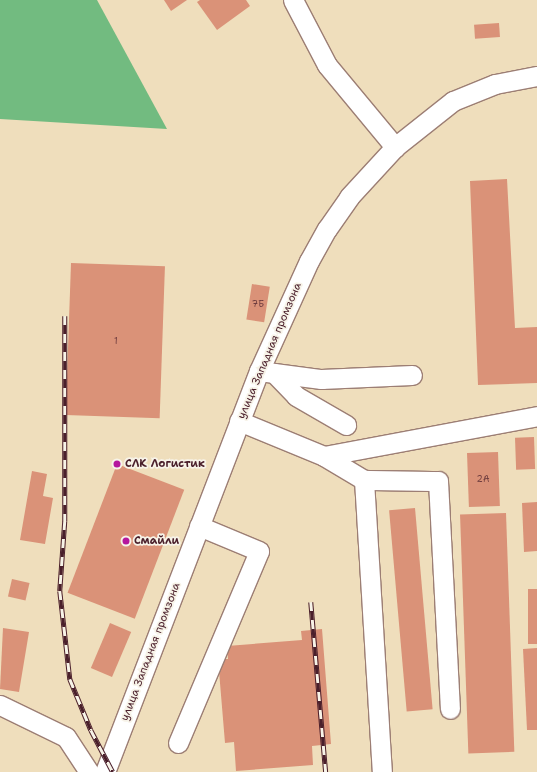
<!DOCTYPE html>
<html>
<head>
<meta charset="utf-8">
<style>
  body { margin:0 }
  #map { position:relative; width:537px; height:772px; overflow:hidden; background:#efdebc; font-family:"Shantell Sans",sans-serif }
  div>[style] { position:absolute }
  [style*='--x'] { left:calc(var(--x)*1px); top:calc(var(--y)*1px); width:calc(var(--w)*1px); rotate:calc(var(--a)*1deg) }
  .forest>* { inset:0; background:#72bb80 }
  .building>* { inset:0; background:#da9278; transform-origin:0 0 }
  .roads { filter:drop-shadow(1px 0 #9c7e74) drop-shadow(-1px 0 #9c7e74) drop-shadow(0 1px #9c7e74) drop-shadow(0 -1px #9c7e74) }
  .minor>* { height:19px; margin:-9.5px; padding:0 9.5px; transform-origin:9.5px; border-radius:9.5px; background:#fff }
  .rail>* { height:4.5px; margin-top:-2.25px; transform-origin:0; background:repeating-linear-gradient(90deg,#f7f3e8 0 9px,#4a1f2b 0 18px); box-sizing:border-box; border-block:1px solid #4a1f2b }
  .dots>* { width:11px; height:11px; translate:-50% -50%; box-sizing:border-box; border:2px solid #f7f3e8; border-radius:50% }
  span { translate:-50% -50%; white-space:nowrap; text-align:center; line-height:1.15; -webkit-text-stroke:3.5px #f7f3e8; paint-order:stroke }
  .number-label { font-size:9px; color:#6e3c3e }
  .number-label span { -webkit-text-stroke-width:0 }
  .street-label { font-size:11px; color:#4a1f2b }
  .poi-label { font-size:11px; color:#4a1f2b; font-weight:700 }
  .left { translate:0 -50%; text-align:left }
</style>
</head>
<body>
<div id="map">
  <div class="forest">
    <i style="clip-path:polygon(0 0,97px 0,167px 129px,0 119px)"></i>
  </div>
  <div class="building">
    <i style="clip-path:polygon(164px 0,187px 0,171px 11px)"></i>
    <i style="clip-path:polygon(200px 0,246px 0,250px 6px,217px 30px,197px 2px)"></i>
    <i style="left:499px;top:23px;width:14px;height:25px;rotate:86deg"></i>
    <i style="clip-path:polygon(507px 179px,515px 328px,537px 327px,537px 383px,478px 385px,470px 181px)"></i>
    <i style="left:71px;top:263px;width:94px;height:152px;rotate:2deg"></i>
    <i style="left:252px;top:284px;width:18px;height:36px;rotate:9deg"></i>
    <i style="left:534px;top:437px;width:32px;height:19px;rotate:88deg"></i>
    <i style="left:498px;top:452px;width:54px;height:31px;rotate:88deg"></i>
    <i style="left:117px;top:464px;width:72px;height:138px;rotate:21deg"></i>
    <i style="clip-path:polygon(32px 471px,47px 474px,43px 496px,53px 498px,45px 544px,20px 540px)"></i>
    <i style="clip-path:polygon(537px 502px,537px 551px,524px 552px,522px 503px)"></i>
    <i style="left:415px;top:508px;width:202px;height:26px;rotate:85deg"></i>
    <i style="left:506px;top:513px;width:239px;height:46px;rotate:88deg"></i>
    <i style="left:12px;top:579px;width:18px;height:18px;rotate:13deg"></i>
    <i style="left:528px;top:589px;width:9px;height:55px"></i>
    <i style="left:110px;top:623px;width:23px;height:49px;rotate:23deg"></i>
    <i style="clip-path:polygon(3px 628px,29px 632px,19px 692px,0 689px)"></i>
    <i style="clip-path:polygon(322px 629px,331px 744px,312px 746px,313px 765px,236px 771px,234px 742px,225px 743px,218px 659px,228px 659px,227px 646px,302px 640px,301px 631px)"></i>
    <i style="clip-path:polygon(537px 648px,537px 730px,527px 730px,523px 649px)"></i>
  </div>
  <div class="roads">
    <div class="minor">
      <i style="--x:293;--y:0;--w:73;--a:62.4"></i>
      <i style="--x:327;--y:65;--w:107;--a:50.3"></i>
      <i style="--x:259;--y:371;--w:63;--a:7.4"></i>
      <i style="--x:321;--y:379;--w:91;--a:-2.5"></i>
      <i style="--x:274;--y:373;--w:32;--a:46"></i>
      <i style="--x:296;--y:396;--w:58;--a:30.1"></i>
      <i style="--x:239;--y:421;--w:92;--a:22.4"></i>
      <i style="--x:324;--y:456;--w:47;--a:31"></i>
      <i style="--x:364;--y:480;--w:293;--a:86.5"></i>
      <i style="--x:324;--y:456;--w:217;--a:-10.6"></i>
      <i style="--x:364;--y:480;--w:74;--a:0.8"></i>
      <i style="--x:438;--y:481;--w:228;--a:87"></i>
      <i style="--x:0;--y:705;--w:73;--a:25.9"></i>
      <i style="--x:66;--y:737;--w:42;--a:56.7"></i>
      <i style="--x:178;--y:743;--w:208;--a:-67.1"></i>
      <i style="--x:259;--y:551;--w:65;--a:-157.4"></i>
      <i style="--x:105;--y:772;--w:430;--a:-69"></i>
      <i style="--x:259;--y:371;--w:121;--a:-65.6"></i>
      <i style="--x:309;--y:261;--w:37;--a:-61"></i>
      <i style="--x:327;--y:229;--w:39;--a:-55"></i>
      <i style="--x:349;--y:197;--w:68;--a:-47.4"></i>
      <i style="--x:395;--y:147;--w:74;--a:-38.4"></i>
      <i style="--x:453;--y:101;--w:45;--a:-22"></i>
      <i style="--x:495;--y:84;--w:43;--a:-10.8"></i>
    </div>
  </div>
  <div class="rail">
    <i style="--x:65;--y:316;--w:205;--a:90"></i>
    <i style="--x:65;--y:521;--w:70;--a:94.1"></i>
    <i style="--x:60;--y:591;--w:89;--a:83.5"></i>
    <i style="--x:70;--y:679;--w:55;--a:67.6"></i>
    <i style="--x:91;--y:730;--w:47;--a:62.4"></i>
    <i style="--x:311;--y:602;--w:171;--a:85"></i>
  </div>
  <div class="dots">
    <i style="left:117px;top:464px;background:#b5179e"></i>
    <i style="left:126px;top:541px;background:#b5179e"></i>
  </div>
  <div class="number-label">
    <span style="left:258px;top:304px">7Б</span>
    <span style="left:116px;top:341px">1</span>
    <span style="left:483px;top:479px">2А</span>
  </div>
  <div class="street-label">
    <span style="left:270px;top:351px;rotate:-67deg">улица Западная промзона</span>
    <span style="left:151px;top:652px;rotate:-69deg">улица Западная промзона</span>
  </div>
  <div class="poi-label">
    <span class="left" style="left:125px;top:464px">СЛК Логистик</span>
    <span class="left" style="left:134px;top:541px">Смайли</span>
  </div>
</div>
</body>
</html>
